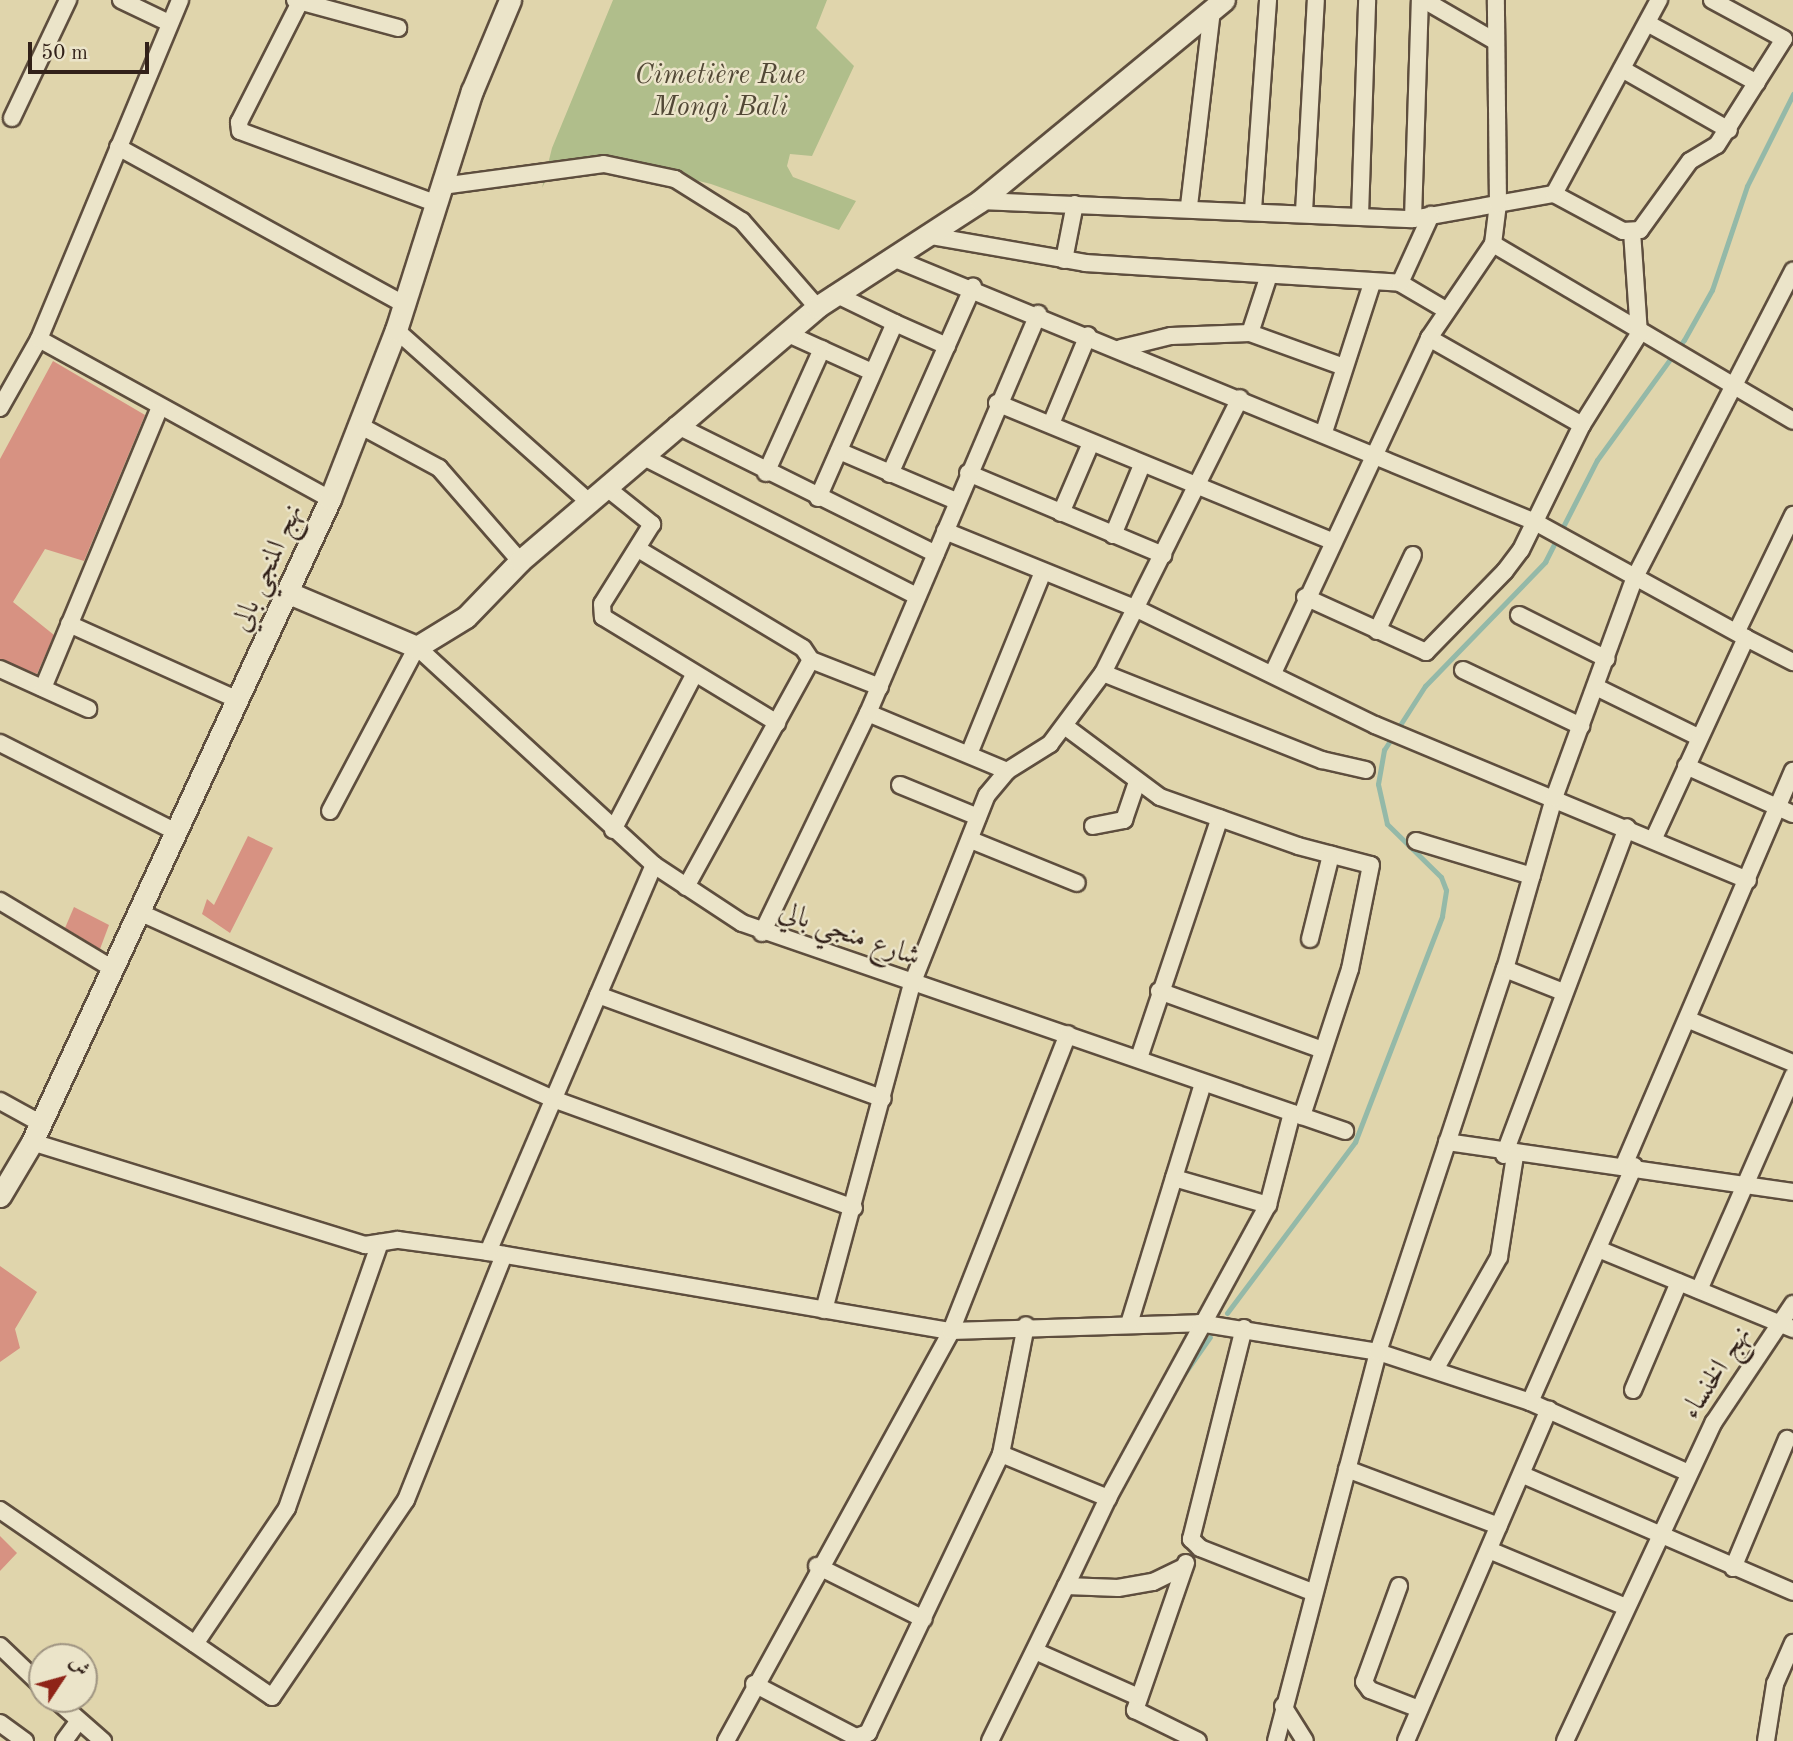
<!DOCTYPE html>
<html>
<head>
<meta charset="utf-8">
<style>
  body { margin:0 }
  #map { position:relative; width:1793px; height:1741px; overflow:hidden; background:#e0d5ac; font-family:"Old Standard TT",Amiri,serif }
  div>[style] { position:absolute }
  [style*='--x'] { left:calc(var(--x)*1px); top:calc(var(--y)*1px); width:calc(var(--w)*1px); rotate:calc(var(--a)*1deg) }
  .green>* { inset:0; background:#b0be8b }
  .stream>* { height:5px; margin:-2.5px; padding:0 2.5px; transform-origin:2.5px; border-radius:2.5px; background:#94b9a8 }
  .building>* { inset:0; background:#d79282 }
  .roads { filter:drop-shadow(2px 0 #5e4e3e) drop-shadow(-2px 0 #5e4e3e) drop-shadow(0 2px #5e4e3e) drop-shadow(0 -2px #5e4e3e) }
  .street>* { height:16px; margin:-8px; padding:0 8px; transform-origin:8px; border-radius:8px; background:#ebe4c9 }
  .secondary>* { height:21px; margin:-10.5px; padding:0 10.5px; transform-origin:10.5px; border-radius:10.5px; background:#ebe4c9 }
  span { translate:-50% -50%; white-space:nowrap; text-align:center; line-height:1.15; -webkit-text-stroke:5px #ebe4c9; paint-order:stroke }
  .park-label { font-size:28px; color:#524836; font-style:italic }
  .street-label { font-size:28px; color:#322119 }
  .north { position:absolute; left:28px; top:1643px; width:70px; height:70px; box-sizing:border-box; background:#ebe4c9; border:2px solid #a19683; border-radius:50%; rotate:54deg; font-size:19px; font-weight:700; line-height:28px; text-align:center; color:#322119 }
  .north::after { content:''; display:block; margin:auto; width:24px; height:32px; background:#8f2418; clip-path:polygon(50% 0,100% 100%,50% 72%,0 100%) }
  .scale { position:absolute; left:28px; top:42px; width:121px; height:32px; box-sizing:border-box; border:4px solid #322119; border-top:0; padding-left:9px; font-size:21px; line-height:24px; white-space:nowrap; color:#322119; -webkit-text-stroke:5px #ebe4c9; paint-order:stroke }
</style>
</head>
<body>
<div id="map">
  <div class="green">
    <i style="clip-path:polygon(613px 0,827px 0,816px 28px,854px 66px,812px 156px,790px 154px,787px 166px,793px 177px,856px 201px,839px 230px,711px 184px,613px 160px,556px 160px,542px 188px,552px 148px)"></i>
  </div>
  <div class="stream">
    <i style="--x:1227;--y:1313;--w:214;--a:-53.2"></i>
    <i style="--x:1355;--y:1142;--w:242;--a:-68.9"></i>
    <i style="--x:1442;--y:916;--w:26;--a:-81"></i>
    <i style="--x:1446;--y:890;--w:14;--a:-111"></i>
    <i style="--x:1441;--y:877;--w:76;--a:-135.5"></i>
    <i style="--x:1387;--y:824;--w:41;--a:-102.7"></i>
    <i style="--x:1378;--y:784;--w:35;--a:-80"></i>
    <i style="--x:1384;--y:750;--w:76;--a:-57.4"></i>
    <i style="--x:1425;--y:686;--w:173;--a:-45.9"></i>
    <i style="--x:1545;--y:562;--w:114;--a:-63"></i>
    <i style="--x:1597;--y:460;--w:148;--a:-54.1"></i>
    <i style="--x:1684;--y:340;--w:57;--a:-60.8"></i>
    <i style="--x:1712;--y:290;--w:110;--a:-71.4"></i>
    <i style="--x:1747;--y:186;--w:103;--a:-63.4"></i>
    <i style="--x:1184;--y:1374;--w:45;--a:-54.9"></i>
  </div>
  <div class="building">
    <i style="clip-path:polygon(53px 361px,145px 415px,84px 561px,45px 549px,13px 602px,54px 635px,37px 674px,0 659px,0 459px)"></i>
    <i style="clip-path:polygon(248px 836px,273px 848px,230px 933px,202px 914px,207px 899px,214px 905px)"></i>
    <i style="clip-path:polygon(74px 907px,109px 925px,100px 949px,65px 928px)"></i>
    <i style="clip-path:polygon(0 1266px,37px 1292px,15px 1329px,20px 1348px,0 1362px)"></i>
    <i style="clip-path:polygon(0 1536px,17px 1553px,0 1571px)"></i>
  </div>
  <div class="roads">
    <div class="street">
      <i style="--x:121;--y:0;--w:53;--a:25.6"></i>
      <i style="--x:295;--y:0;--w:107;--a:15.2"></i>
      <i style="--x:1424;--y:0;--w:80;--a:30.1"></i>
      <i style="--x:300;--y:2;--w:135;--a:116.9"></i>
      <i style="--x:239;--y:122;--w:9;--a:84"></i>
      <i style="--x:240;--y:131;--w:210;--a:20.3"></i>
      <i style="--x:1647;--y:23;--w:125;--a:28.6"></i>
      <i style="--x:1622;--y:69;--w:123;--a:29.7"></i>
      <i style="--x:12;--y:118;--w:131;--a:-64.6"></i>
      <i style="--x:118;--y:147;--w:328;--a:28.8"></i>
      <i style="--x:442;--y:186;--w:163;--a:-7.7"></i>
      <i style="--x:604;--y:164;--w:73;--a:11.9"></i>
      <i style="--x:675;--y:179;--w:79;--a:32.1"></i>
      <i style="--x:742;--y:221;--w:114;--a:48.9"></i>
      <i style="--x:1554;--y:194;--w:78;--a:28.2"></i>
      <i style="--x:1623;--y:231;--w:17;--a:-3"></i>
      <i style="--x:1640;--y:230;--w:85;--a:-54.1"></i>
      <i style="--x:1690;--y:161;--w:31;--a:-31"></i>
      <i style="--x:1717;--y:145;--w:125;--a:-57.7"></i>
      <i style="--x:1784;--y:39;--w:82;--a:-151.6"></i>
      <i style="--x:980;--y:201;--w:433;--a:2.4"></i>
      <i style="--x:1413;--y:219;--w:143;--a:-10.1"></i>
      <i style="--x:1554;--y:194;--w:221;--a:-61.6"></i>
      <i style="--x:1189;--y:206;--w:198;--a:-83.3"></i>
      <i style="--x:1253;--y:210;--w:211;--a:-85.9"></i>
      <i style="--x:1304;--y:212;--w:212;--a:-86.8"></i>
      <i style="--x:1360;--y:216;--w:216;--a:-88.1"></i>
      <i style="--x:1413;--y:219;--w:219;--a:-88.2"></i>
      <i style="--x:931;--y:236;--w:156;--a:9.9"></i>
      <i style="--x:1085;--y:263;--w:316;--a:3.6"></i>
      <i style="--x:1400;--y:283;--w:51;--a:30.6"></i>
      <i style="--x:1493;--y:244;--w:348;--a:30.5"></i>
      <i style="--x:893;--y:258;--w:694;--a:22.35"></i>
      <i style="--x:1535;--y:522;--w:241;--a:28.8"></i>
      <i style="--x:1064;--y:260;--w:57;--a:-78.9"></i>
      <i style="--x:1269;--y:275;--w:61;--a:108.1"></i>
      <i style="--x:1250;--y:333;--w:100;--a:19.9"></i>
      <i style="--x:1400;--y:283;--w:75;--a:-65.5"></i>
      <i style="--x:895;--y:323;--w:57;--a:23.9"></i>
      <i style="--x:396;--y:330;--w:260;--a:41.7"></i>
      <i style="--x:786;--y:333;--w:94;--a:24.4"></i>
      <i style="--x:1429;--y:338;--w:176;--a:29.6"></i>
      <i style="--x:39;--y:339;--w:332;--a:28.8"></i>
      <i style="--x:1121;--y:348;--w:51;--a:-13.5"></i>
      <i style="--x:1171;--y:336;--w:79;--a:-2.2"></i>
      <i style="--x:997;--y:403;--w:361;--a:22.4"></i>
      <i style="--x:0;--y:408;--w:79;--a:-60.5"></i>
      <i style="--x:39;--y:339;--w:367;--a:-67.4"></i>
      <i style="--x:1051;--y:424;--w:96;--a:-67.4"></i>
      <i style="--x:359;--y:425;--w:91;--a:28.3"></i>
      <i style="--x:439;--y:468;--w:123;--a:48.9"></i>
      <i style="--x:676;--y:425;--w:290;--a:26.4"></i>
      <i style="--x:1324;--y:432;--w:157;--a:-72.1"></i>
      <i style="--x:839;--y:451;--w:127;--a:23.1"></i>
      <i style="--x:642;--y:456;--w:309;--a:27"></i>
      <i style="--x:766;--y:473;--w:136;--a:-65.7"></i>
      <i style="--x:968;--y:473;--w:212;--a:22.8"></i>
      <i style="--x:890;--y:474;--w:205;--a:-66.1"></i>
      <i style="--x:607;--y:488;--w:58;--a:38.7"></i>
      <i style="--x:652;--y:524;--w:94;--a:122"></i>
      <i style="--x:602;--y:604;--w:13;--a:86"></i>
      <i style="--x:603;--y:617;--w:204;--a:31.3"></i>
      <i style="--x:818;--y:498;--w:191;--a:-66.3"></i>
      <i style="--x:895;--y:323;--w:67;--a:-154.2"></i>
      <i style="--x:1061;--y:513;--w:76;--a:-66.8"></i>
      <i style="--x:945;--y:531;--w:207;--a:22.1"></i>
      <i style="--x:1137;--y:609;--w:265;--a:26"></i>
      <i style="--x:1375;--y:725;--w:404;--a:22.6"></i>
      <i style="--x:1113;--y:535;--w:76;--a:-67.5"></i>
      <i style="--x:638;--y:549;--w:192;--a:31"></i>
      <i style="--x:803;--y:648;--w:14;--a:56"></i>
      <i style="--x:811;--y:660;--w:74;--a:21.4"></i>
      <i style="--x:1305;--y:597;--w:133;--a:24.4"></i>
      <i style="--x:1426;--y:652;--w:113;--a:-45.7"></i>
      <i style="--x:1505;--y:571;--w:26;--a:-53"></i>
      <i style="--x:1521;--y:550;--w:139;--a:-64"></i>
      <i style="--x:1582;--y:425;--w:107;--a:-57.9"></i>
      <i style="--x:1639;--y:334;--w:102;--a:-93.9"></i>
      <i style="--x:1519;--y:615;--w:98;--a:26.6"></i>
      <i style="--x:69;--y:624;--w:185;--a:24.2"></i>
      <i style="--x:1377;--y:631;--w:84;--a:-64.7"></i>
      <i style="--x:1737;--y:631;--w:129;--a:-64.2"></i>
      <i style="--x:0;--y:669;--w:97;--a:24.4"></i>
      <i style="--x:1463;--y:670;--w:131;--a:25.4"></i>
      <i style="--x:1103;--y:673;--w:236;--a:21.7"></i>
      <i style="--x:1322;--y:760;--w:45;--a:12.8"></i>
      <i style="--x:1273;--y:673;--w:370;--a:-65"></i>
      <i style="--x:1429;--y:338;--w:114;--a:-55.8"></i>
      <i style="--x:1493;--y:244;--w:40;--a:-82.9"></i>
      <i style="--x:1498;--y:204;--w:204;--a:-90.6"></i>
      <i style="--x:1596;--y:687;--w:114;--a:26.1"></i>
      <i style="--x:43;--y:688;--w:304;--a:-67.4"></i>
      <i style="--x:868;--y:713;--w:151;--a:22.6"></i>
      <i style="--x:1066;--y:727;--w:117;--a:36.7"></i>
      <i style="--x:1160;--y:797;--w:146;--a:19.5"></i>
      <i style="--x:1298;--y:846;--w:75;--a:14.6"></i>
      <i style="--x:1371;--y:865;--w:106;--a:101.4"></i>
      <i style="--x:1350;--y:969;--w:155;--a:108.1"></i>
      <i style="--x:0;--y:743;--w:197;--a:26.8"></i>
      <i style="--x:969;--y:754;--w:196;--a:-67.9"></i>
      <i style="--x:1686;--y:766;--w:117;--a:24.2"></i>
      <i style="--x:900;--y:785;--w:84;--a:22.3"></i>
      <i style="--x:330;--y:811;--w:186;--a:-62.1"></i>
      <i style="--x:417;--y:647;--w:322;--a:42.6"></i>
      <i style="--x:654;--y:865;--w:105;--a:33.4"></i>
      <i style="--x:742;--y:923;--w:638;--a:19.03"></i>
      <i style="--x:1093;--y:826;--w:32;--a:-11"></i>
      <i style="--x:1124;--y:820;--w:40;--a:-71.1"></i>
      <i style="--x:613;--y:830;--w:175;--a:-62.4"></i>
      <i style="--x:1654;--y:838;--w:220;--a:-65.3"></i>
      <i style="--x:1746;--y:638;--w:53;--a:27.1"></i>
      <i style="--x:971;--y:840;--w:114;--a:22.1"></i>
      <i style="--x:1416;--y:841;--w:121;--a:16.8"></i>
      <i style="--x:686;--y:887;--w:259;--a:-61.2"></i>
      <i style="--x:0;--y:901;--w:132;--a:31"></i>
      <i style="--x:139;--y:912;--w:454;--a:24.3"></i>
      <i style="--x:553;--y:1099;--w:320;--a:19.9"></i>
      <i style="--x:762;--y:933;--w:244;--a:-64.3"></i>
      <i style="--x:868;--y:713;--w:434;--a:-66.9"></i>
      <i style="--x:1310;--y:939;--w:87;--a:-76"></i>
      <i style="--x:1505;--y:969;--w:62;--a:21.6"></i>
      <i style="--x:1159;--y:991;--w:174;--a:19.8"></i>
      <i style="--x:598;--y:995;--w:303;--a:20"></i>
      <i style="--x:1689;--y:1020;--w:113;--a:22.5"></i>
      <i style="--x:1139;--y:1058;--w:253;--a:-71.4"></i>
      <i style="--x:0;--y:1101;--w:46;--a:28.8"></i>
      <i style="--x:32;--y:1142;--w:349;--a:17.2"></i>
      <i style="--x:365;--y:1245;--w:33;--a:-9"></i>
      <i style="--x:398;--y:1240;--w:91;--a:7.6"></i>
      <i style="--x:488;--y:1252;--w:470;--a:9.7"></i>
      <i style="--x:951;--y:1331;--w:248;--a:-1.8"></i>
      <i style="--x:1199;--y:1323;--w:181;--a:9.2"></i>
      <i style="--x:1378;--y:1352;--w:160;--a:18.2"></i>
      <i style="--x:1530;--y:1402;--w:174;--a:24.1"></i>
      <i style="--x:1447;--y:1142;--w:350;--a:8.2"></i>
      <i style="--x:1504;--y:1155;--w:350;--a:-69.4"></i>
      <i style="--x:1624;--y:1165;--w:429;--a:-66.8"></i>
      <i style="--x:1174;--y:1178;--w:98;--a:16"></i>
      <i style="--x:1598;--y:1249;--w:211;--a:22.3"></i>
      <i style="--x:488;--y:1252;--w:421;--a:-66.8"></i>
      <i style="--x:1699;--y:1290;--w:234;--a:-66.3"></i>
      <i style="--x:824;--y:1310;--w:338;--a:-74.9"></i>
      <i style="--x:912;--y:984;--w:203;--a:-68.4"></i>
      <i style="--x:987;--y:795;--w:31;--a:-50"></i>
      <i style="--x:1007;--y:771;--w:51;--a:-32.1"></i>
      <i style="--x:1050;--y:744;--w:89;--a:-53.3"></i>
      <i style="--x:1103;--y:673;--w:307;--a:-63.5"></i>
      <i style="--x:1129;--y:1324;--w:252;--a:-72.9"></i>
      <i style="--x:1244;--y:1328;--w:218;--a:104.1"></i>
      <i style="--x:1191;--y:1539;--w:13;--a:45"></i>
      <i style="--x:1200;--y:1548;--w:120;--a:21.4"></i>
      <i style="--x:1436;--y:1368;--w:128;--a:-60.4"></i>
      <i style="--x:1499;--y:1257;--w:102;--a:-81"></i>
      <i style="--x:1633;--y:1390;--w:117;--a:-66.9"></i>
      <i style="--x:1530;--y:1402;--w:258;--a:-66.2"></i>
      <i style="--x:1001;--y:1454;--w:116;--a:22.4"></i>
      <i style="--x:1108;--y:1498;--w:334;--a:-61.4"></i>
      <i style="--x:1268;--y:1205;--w:95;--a:-75.4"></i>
      <i style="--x:1347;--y:1469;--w:162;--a:20.6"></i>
      <i style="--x:1523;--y:1475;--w:294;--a:23.4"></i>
      <i style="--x:0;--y:1510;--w:330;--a:34.5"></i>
      <i style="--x:272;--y:1697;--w:238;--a:-55.8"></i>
      <i style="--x:406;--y:1500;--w:264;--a:-68.2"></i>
      <i style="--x:1489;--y:1550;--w:148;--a:22.6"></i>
      <i style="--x:1186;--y:1563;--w:156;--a:109.1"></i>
      <i style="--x:1135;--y:1710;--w:70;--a:26.2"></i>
      <i style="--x:817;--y:1566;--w:119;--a:26.4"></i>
      <i style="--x:1733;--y:1568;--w:140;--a:-67.3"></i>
      <i style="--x:1066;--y:1586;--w:98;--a:-64.5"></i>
      <i style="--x:1399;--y:1586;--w:102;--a:110"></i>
      <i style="--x:1364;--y:1682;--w:10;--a:53"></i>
      <i style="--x:1370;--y:1690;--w:53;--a:21.2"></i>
      <i style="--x:195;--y:1644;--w:164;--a:-55.9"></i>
      <i style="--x:287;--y:1508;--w:281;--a:-70.7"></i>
      <i style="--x:0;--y:1646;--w:58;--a:43.6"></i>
      <i style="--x:1035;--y:1651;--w:111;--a:24"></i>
      <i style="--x:754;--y:1684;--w:115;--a:27.5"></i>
      <i style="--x:856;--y:1737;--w:13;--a:-18"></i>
      <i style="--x:868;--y:1733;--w:309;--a:-64.5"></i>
      <i style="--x:1001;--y:1454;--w:131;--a:-79"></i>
      <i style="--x:55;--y:1699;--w:64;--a:41.2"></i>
      <i style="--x:1283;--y:1706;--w:41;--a:57.8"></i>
      <i style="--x:0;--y:1723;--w:31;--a:36"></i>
      <i style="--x:64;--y:1741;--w:24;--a:-54"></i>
      <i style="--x:726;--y:1741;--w:468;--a:-61.2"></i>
      <i style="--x:951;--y:1331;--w:319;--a:-68.5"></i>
      <i style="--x:990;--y:1741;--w:173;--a:-63.9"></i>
      <i style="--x:1066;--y:1586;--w:52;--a:2.2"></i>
      <i style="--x:1118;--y:1588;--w:36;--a:-10"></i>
      <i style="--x:1153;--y:1582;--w:34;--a:-26"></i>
      <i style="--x:1276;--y:1741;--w:402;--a:-75.3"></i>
      <i style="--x:1378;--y:1352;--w:404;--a:-71.7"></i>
      <i style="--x:1505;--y:969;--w:178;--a:-74"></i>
      <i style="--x:1554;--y:798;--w:233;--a:-69.9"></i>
      <i style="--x:1634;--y:579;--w:347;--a:-62.7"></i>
      <i style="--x:1406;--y:1741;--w:361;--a:-66.7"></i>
      <i style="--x:1565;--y:1741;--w:352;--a:-65"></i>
      <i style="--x:1714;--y:1422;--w:142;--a:-56.2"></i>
      <i style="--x:1766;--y:1741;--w:58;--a:-81"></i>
      <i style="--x:1775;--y:1684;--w:45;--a:-66.3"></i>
    </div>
    <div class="secondary">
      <i style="--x:289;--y:593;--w:139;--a:22.9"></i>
      <i style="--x:417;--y:647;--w:57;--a:-31.5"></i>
      <i style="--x:466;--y:617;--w:78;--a:-46"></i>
      <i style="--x:520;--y:561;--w:391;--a:-40.5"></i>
      <i style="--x:817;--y:307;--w:194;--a:-33"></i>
      <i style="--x:980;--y:201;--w:316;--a:-39.5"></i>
      <i style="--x:0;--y:1196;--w:63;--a:-59.3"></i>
      <i style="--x:32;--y:1142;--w:709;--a:-65.13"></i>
      <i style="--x:330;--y:499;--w:181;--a:-68.7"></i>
      <i style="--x:396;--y:330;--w:251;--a:-72.4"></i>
      <i style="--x:472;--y:91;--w:99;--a:-67.3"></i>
    </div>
  </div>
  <div class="park-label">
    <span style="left:720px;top:92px">Cimetière Rue<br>Mongi Bali</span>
  </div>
  <div class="street-label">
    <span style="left:268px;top:568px;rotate:-66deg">نهج المنجي بالي</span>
    <span style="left:849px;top:935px;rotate:19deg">شارع منجي بالي</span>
    <span style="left:1717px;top:1373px;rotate:-57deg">نهج الخنساء</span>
  </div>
  <div class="north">ش</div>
  <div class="scale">50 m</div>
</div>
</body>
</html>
